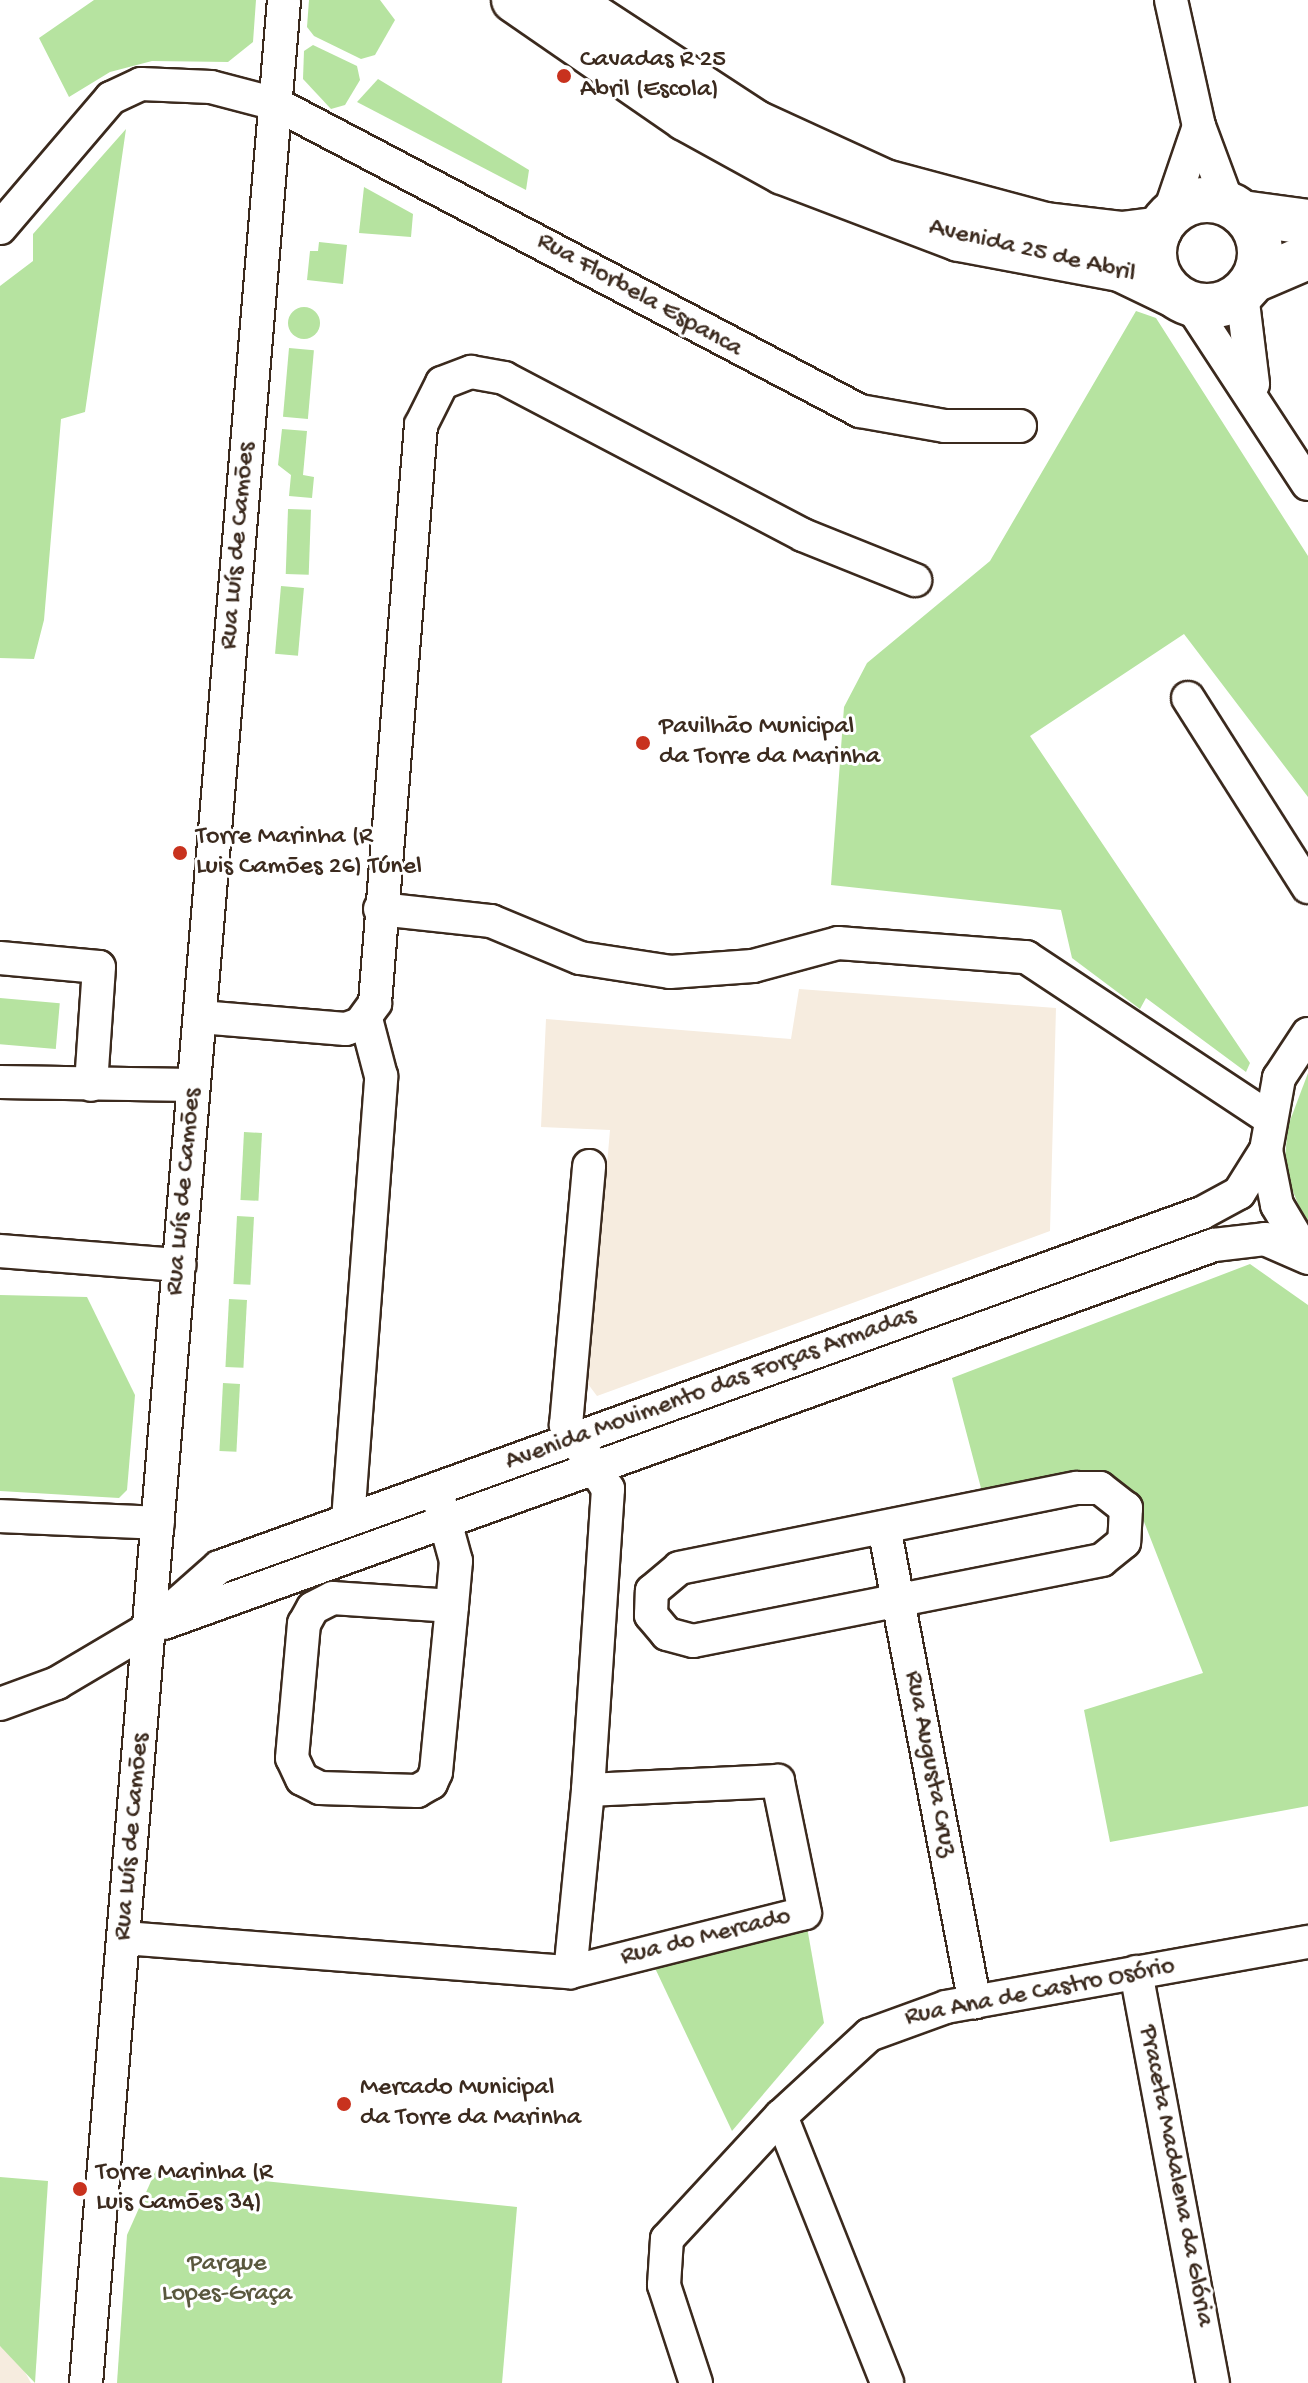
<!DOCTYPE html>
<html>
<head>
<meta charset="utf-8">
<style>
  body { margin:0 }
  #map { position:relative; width:1308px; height:2383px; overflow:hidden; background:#fff; font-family:"Gochi Hand",sans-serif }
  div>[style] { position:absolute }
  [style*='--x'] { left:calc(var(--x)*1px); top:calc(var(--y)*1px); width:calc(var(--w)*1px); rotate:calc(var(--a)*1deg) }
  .built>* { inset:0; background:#f6ecdf }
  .green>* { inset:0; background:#b6e3a0; transform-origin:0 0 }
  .round { border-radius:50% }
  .roads { filter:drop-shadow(2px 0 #3b2a1e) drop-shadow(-2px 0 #3b2a1e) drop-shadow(0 2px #3b2a1e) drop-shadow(0 -2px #3b2a1e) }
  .minor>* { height:32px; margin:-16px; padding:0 16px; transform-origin:16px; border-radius:16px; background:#fff }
  .secondary>* { height:44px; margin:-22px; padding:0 22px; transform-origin:22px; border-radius:22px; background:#fff }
  .secondary>.ring { margin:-22px; padding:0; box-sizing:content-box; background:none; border:44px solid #fff; border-radius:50% }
  .dots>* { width:22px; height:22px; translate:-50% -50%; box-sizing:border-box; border:4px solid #fff; border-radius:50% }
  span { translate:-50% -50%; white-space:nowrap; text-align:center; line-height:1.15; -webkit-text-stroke:6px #fff; paint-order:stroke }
  .poi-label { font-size:26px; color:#3b2a1e }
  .left { translate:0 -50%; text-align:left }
  .street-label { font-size:26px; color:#3b2a1e }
  .park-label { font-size:26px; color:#5a583e }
</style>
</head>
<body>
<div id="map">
  <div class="built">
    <i style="clip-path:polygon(799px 989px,1056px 1008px,1050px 1231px,597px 1396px,588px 1384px,610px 1130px,541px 1127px,546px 1019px,791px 1039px)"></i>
    <i style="clip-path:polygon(0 2346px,16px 2356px,31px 2383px,0 2383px)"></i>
  </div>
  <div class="green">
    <i style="clip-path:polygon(94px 0,256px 0,253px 42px,228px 62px,152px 61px,110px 72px,69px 97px,39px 38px)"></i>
    <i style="clip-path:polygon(309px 0,380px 0,395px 20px,375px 55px,361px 59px,314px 36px,307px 27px)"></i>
    <i style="clip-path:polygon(313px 45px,357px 66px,360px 80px,345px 105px,331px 109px,303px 79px,304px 51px)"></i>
    <i style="clip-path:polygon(378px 79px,529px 170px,526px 190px,357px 102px)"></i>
    <i style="clip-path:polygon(126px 129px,85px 412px,61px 419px,44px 620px,34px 659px,0 658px,0 286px,33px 261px,33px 234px)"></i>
    <i style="clip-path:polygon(364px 187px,413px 214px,411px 237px,359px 233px)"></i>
    <i style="clip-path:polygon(319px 242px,347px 245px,343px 284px,307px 280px,310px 251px,318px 251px)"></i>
    <i class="round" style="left:288px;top:307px;width:32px;height:32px"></i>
    <i style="clip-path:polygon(1136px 311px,1156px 318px,1308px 556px,1308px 797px,1184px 634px,1030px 736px,1250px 1063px,1246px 1072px,1146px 998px,1140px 1009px,1072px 958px,1061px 910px,831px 885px,844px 707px,867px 663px,990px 561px)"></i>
    <i style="left:289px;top:348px;width:25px;height:69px;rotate:5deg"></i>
    <i style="clip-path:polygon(282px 429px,307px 431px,303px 475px,314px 477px,312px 498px,289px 496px,291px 475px,278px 465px)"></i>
    <i style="left:288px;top:509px;width:23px;height:65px;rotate:2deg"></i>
    <i style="left:281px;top:586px;width:23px;height:68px;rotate:5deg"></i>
    <i style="left:0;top:998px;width:60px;height:46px;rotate:5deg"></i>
    <i style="clip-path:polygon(1308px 1073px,1308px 1229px,1284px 1169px,1288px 1126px)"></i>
    <i style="left:244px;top:1132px;width:18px;height:68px;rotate:3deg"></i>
    <i style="left:237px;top:1216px;width:17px;height:68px;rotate:3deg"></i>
    <i style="clip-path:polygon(1250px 1264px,1308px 1305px,1308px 1806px,1110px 1842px,1084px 1710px,1203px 1673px,1132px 1491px,1108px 1474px,982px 1492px,952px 1378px)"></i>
    <i style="clip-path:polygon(0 1295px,87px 1297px,135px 1395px,127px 1490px,119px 1498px,0 1491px)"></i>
    <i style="left:229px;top:1299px;width:18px;height:68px;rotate:3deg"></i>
    <i style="left:223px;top:1383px;width:17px;height:68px;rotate:3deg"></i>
    <i style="clip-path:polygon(807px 1927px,824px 2023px,732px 2131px,654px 1966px)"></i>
    <i style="clip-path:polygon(156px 2170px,517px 2207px,502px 2383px,117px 2383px,127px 2235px)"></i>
    <i style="clip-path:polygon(0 2177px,48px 2181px,35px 2383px,0 2346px)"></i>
  </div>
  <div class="roads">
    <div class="minor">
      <i style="--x:1171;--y:0;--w:129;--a:77.5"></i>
      <i style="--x:1199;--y:126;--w:83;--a:69.6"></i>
      <i style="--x:1168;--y:217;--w:96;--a:-71.2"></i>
      <i style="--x:0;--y:228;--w:171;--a:-49.5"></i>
      <i style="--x:111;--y:98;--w:33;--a:-25"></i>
      <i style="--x:141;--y:84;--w:70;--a:2.5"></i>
      <i style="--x:211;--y:87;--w:67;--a:14.7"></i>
      <i style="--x:276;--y:104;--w:660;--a:27.73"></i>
      <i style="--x:860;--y:411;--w:86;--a:10"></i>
      <i style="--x:945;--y:426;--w:75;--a:0"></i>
      <i style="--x:1242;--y:294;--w:91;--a:83"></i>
      <i style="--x:1190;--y:304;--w:215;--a:56.8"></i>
      <i style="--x:1188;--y:698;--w:224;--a:57.6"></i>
      <i style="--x:380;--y:909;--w:112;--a:6.2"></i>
      <i style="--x:491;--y:921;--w:96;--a:22.6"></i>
      <i style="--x:580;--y:958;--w:91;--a:8.8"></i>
      <i style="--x:670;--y:972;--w:83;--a:-4.1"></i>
      <i style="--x:753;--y:966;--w:88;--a:-15.1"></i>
      <i style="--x:838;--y:943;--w:189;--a:4.3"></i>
      <i style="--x:1026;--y:957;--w:291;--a:33.5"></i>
      <i style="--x:0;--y:958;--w:99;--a:5.2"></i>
      <i style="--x:99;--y:967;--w:118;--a:93.9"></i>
      <i style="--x:200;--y:1017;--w:146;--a:4.7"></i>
      <i style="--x:346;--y:1029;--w:15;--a:-20"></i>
      <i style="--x:360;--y:1024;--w:26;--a:-54"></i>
      <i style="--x:375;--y:1003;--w:580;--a:-85.45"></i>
      <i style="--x:421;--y:425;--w:47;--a:-63.4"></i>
      <i style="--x:442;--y:383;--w:31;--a:-21"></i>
      <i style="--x:471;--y:372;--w:34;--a:10"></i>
      <i style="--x:504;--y:378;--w:338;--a:27.7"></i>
      <i style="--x:803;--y:535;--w:121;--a:21.9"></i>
      <i style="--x:1308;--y:1034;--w:53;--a:123.4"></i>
      <i style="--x:1279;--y:1078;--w:73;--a:100.2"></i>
      <i style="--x:1266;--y:1150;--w:56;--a:78.7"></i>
      <i style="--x:1277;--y:1205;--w:61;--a:59.2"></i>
      <i style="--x:0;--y:1082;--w:194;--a:0.9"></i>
      <i style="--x:0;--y:1251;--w:180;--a:4.5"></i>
      <i style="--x:1077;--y:1488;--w:23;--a:0"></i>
      <i style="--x:1100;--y:1488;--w:33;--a:38"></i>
      <i style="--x:1126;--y:1508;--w:34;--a:93"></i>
      <i style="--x:1124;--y:1542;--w:28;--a:141"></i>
      <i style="--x:1102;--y:1560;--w:417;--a:168.8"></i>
      <i style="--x:693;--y:1641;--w:27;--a:-165"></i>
      <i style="--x:667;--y:1634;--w:25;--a:-130"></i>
      <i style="--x:651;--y:1615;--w:24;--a:-88"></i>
      <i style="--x:652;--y:1591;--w:35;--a:-40"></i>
      <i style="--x:679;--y:1568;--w:406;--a:-11.4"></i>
      <i style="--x:440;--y:1503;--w:60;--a:74.6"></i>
      <i style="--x:456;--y:1561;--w:45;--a:95.1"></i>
      <i style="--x:452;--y:1606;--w:167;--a:95.5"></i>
      <i style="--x:436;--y:1772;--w:12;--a:114"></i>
      <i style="--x:431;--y:1783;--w:16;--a:150"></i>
      <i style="--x:417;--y:1791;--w:97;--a:-178.2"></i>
      <i style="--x:320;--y:1788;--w:20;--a:-153"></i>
      <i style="--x:302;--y:1779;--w:23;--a:-115"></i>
      <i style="--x:292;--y:1758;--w:135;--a:-84.9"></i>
      <i style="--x:304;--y:1624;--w:18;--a:-61"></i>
      <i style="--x:313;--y:1608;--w:22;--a:-27"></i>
      <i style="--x:333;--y:1598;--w:119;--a:3.8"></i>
      <i style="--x:0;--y:1516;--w:158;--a:2.5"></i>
      <i style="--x:348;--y:1520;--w:445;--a:-85.7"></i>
      <i style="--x:381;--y:1076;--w:59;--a:-104.7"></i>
      <i style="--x:884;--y:1527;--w:484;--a:79.2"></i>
      <i style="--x:164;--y:1623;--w:1116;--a:-19.8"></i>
      <i style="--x:1214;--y:1245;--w:51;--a:-6.7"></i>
      <i style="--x:1265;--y:1239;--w:47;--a:23.8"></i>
      <i style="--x:0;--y:1704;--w:61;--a:-20.2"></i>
      <i style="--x:57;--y:1683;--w:108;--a:-30.6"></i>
      <i style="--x:150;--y:1628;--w:92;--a:-41.5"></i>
      <i style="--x:219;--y:1567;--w:1045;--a:-19.81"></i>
      <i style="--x:1202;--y:1213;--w:42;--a:-28.4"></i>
      <i style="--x:1239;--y:1193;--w:51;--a:-57.9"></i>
      <i style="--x:588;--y:1790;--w:302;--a:-86.2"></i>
      <i style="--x:608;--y:1489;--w:77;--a:-123.3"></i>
      <i style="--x:566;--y:1425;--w:260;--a:-84.9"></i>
      <i style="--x:124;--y:1938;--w:447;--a:4.4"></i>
      <i style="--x:570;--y:1972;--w:242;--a:-14.1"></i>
      <i style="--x:805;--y:1913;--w:135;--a:-101.6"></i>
      <i style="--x:778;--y:1781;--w:190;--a:177.3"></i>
      <i style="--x:588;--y:1790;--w:183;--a:95.6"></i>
      <i style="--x:1136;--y:1972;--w:418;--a:79.4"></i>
      <i style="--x:781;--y:2116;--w:287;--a:68.3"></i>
      <i style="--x:86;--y:2383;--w:2391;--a:-85.25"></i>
      <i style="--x:696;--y:2383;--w:103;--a:-108.1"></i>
      <i style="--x:664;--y:2285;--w:46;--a:-86.3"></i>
      <i style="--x:667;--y:2239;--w:168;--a:-47.2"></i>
      <i style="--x:781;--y:2116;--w:120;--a:-42.6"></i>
      <i style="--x:869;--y:2035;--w:82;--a:-20"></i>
      <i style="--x:946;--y:2007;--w:368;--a:-10.2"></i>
    </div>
    <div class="secondary">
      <i style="--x:514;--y:0;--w:208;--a:34.6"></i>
      <i style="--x:685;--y:118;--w:112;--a:28.9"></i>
      <i style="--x:783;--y:172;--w:188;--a:20.8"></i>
      <i style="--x:959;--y:239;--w:164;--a:10.6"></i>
      <i style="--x:1120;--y:269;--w:60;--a:25.7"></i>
      <i style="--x:568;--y:0;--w:225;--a:33.2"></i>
      <i style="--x:756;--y:123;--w:142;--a:24.6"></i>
      <i style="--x:885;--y:182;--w:167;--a:15"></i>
      <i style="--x:1046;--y:225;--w:77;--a:6.8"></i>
      <i style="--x:1122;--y:234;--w:38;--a:-7"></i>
      <i class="ring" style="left:1154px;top:200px;width:62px;height:62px"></i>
      <i style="--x:1242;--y:213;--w:67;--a:7.8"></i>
      <i style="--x:1254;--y:280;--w:59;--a:-23.1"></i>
    </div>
  </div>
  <div class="dots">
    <i style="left:564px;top:76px;background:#c8321e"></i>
    <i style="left:643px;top:743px;background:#c8321e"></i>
    <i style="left:180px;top:853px;background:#c8321e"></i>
    <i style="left:344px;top:2104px;background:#c8321e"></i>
    <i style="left:80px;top:2189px;background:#c8321e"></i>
  </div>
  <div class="poi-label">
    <span class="left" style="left:580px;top:76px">Cavadas R 25<br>Abril (Escola)</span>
    <span class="left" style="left:659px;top:743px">Pavilhão Municipal<br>da Torre da Marinha</span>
    <span class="left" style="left:196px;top:853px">Torre Marinha (R<br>Luis Camões 26) Túnel</span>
    <span class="left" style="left:360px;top:2104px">Mercado Municipal<br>da Torre da Marinha</span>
    <span class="left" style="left:96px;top:2189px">Torre Marinha (R<br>Luis Camões 34)</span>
  </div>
  <div class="street-label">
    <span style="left:1032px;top:252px;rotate:13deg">Avenida 25 de Abril</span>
    <span style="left:639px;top:296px;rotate:29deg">Rua Florbela Espanca</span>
    <span style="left:239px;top:546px;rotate:-85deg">Rua Luís de Camões</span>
    <span style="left:185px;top:1192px;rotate:-85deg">Rua Luís de Camões</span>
    <span style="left:711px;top:1390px;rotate:-20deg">Avenida Movimento das Forças Armadas</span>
    <span style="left:929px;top:1764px;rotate:79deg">Rua Augusta Cruz</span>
    <span style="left:133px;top:1837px;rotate:-85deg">Rua Luís de Camões</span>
    <span style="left:706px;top:1938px;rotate:-14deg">Rua do Mercado</span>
    <span style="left:1040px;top:1993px;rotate:-11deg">Rua Ana de Castro Osório</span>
    <span style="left:1175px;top:2176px;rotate:79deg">Praceta Madalena da Glória</span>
  </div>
  <div class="park-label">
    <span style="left:227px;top:2280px">Parque<br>Lopes-Graça</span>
  </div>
</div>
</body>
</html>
